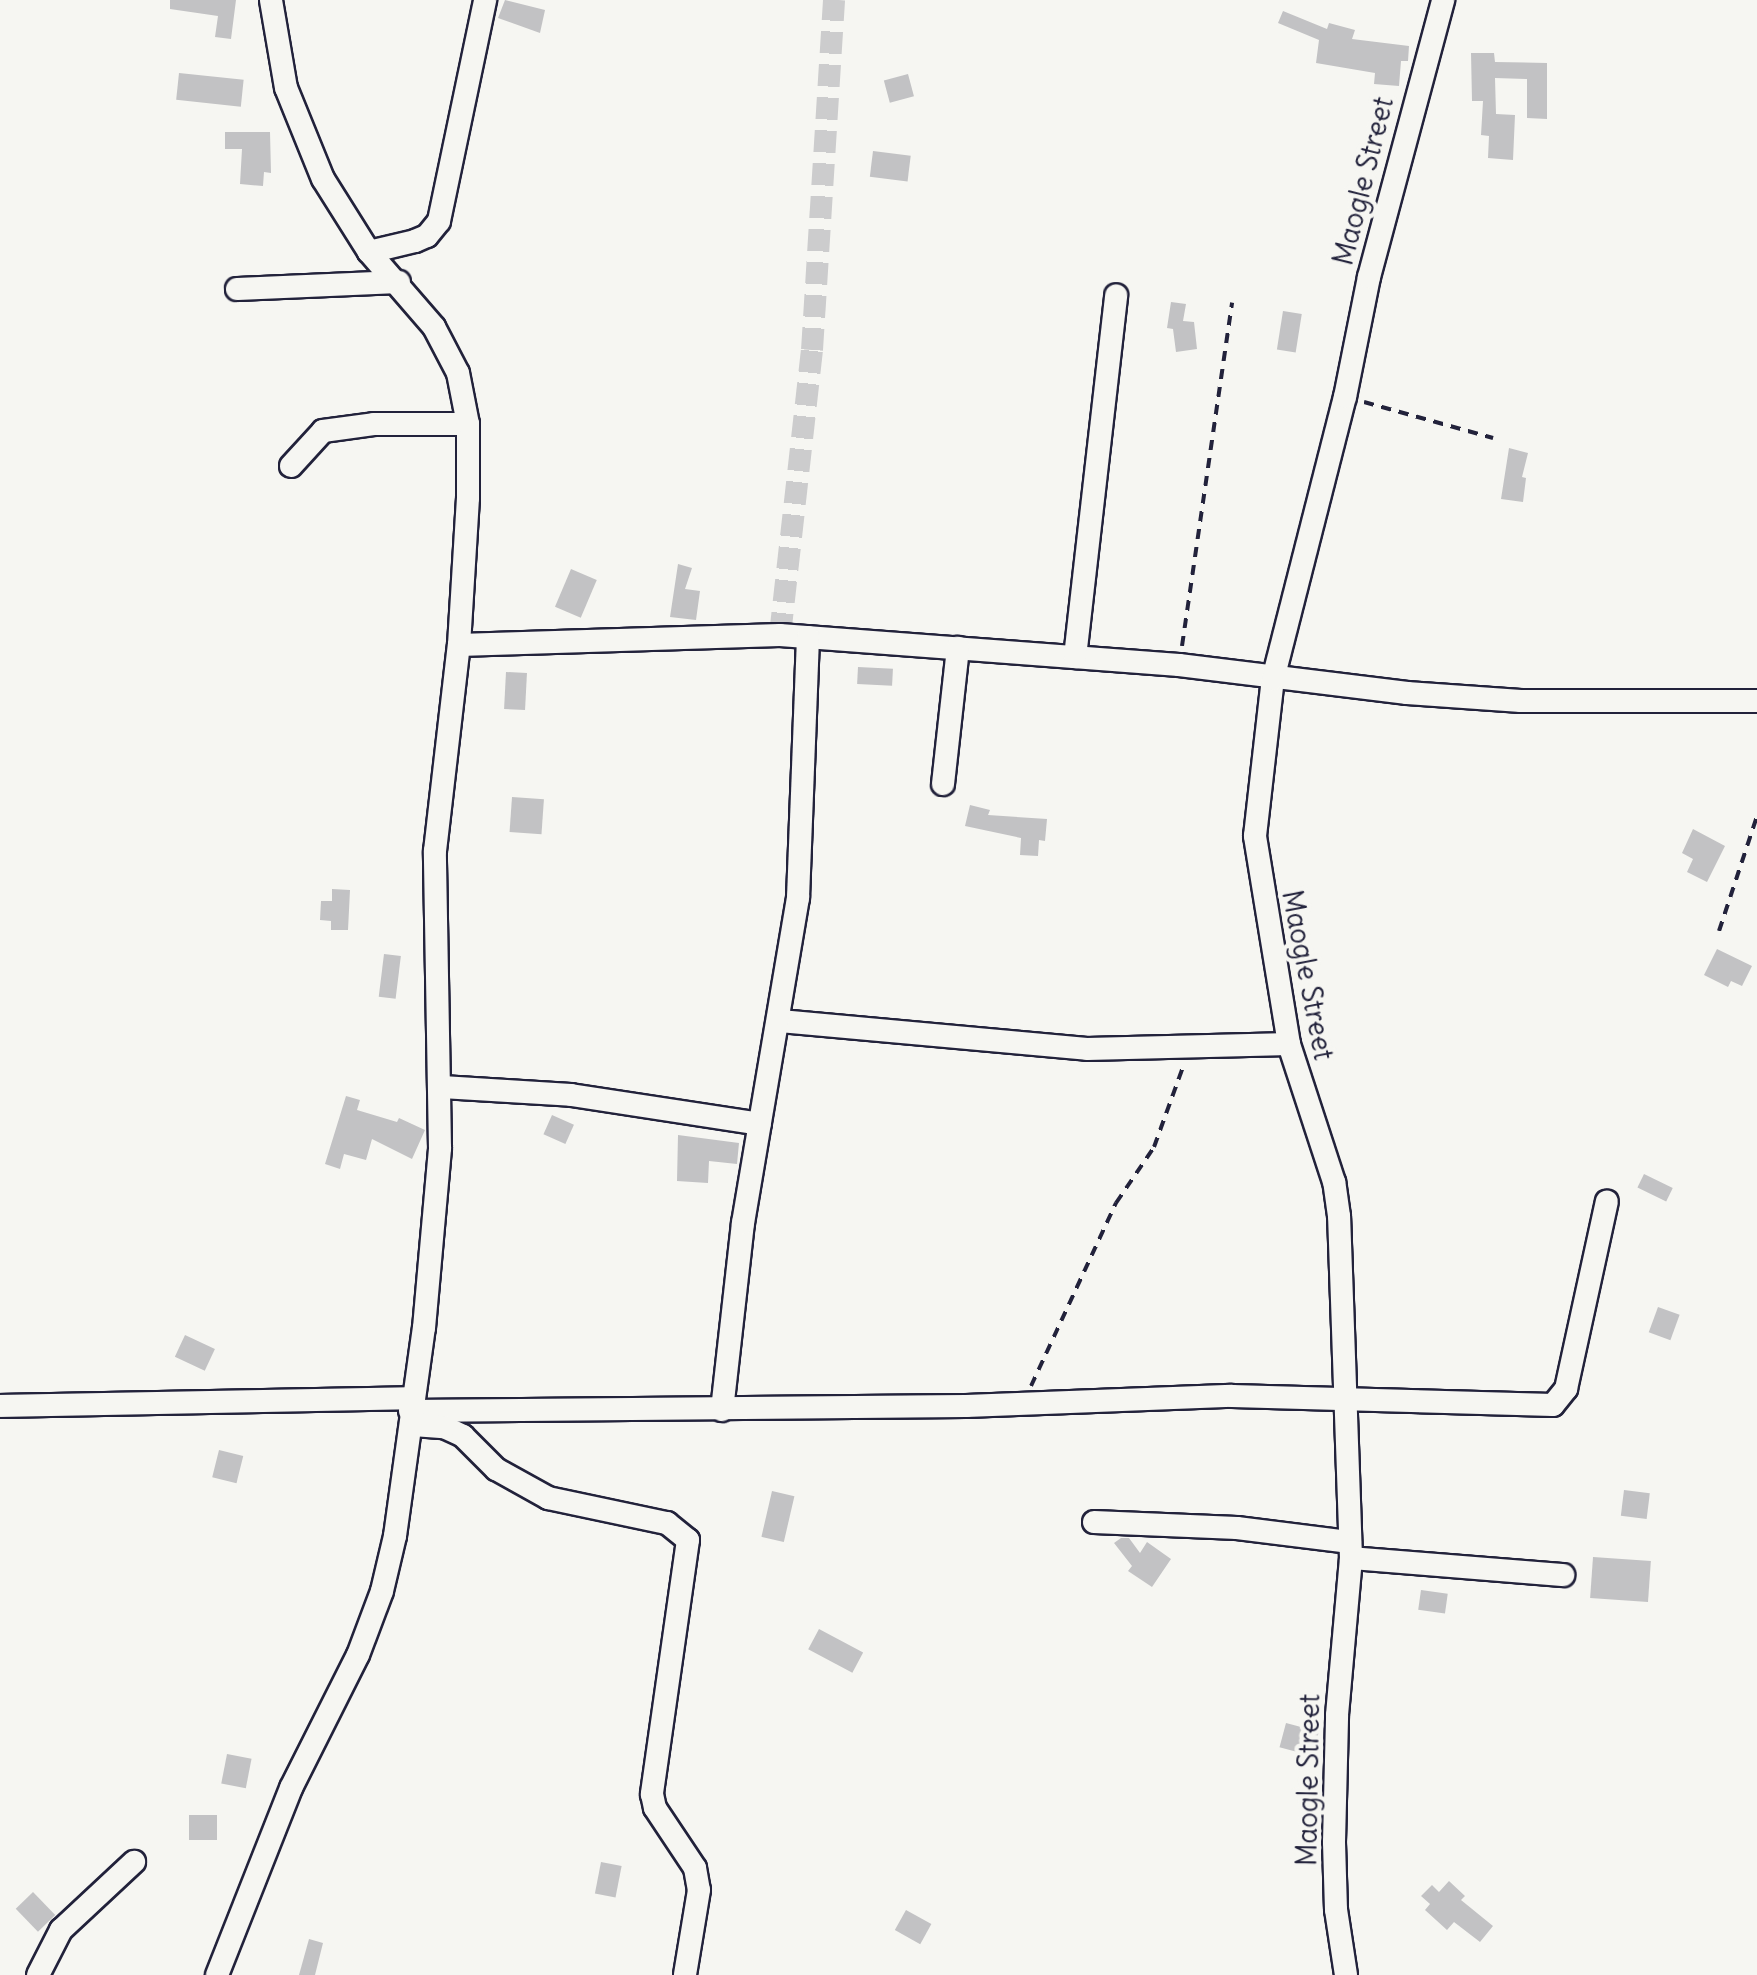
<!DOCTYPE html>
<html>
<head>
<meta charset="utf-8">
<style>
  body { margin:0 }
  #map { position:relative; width:1757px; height:1975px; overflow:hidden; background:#f6f6f2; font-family:Delius,sans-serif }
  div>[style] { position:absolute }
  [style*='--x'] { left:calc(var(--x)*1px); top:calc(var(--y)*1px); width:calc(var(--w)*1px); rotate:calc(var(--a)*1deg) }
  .building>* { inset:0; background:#c2c2c4; transform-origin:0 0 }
  .minor-tunnel>* { height:22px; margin-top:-11px; transform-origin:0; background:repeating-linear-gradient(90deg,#cccccd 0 22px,transparent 0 33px) }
  .path>* { height:4px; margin-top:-2px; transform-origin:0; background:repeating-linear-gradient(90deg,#22223b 0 10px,transparent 0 18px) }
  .roads { filter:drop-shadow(2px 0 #22223b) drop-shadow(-2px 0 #22223b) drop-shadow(0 2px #22223b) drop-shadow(0 -2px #22223b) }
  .minor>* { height:22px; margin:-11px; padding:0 11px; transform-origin:11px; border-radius:11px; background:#f6f6f2 }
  span { translate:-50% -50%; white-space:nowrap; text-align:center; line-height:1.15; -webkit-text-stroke:9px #f6f6f2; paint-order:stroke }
  .street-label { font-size:28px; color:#22223b }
</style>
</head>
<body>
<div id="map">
  <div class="building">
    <i style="clip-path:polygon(170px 0,236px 0,231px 39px,215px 37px,218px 16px,170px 9px)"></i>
    <i style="clip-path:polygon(505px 0,545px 10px,540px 33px,498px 18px)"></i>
    <i style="clip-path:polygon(1283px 11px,1327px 29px,1329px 23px,1355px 30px,1352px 39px,1409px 46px,1408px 61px,1401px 61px,1399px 86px,1374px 84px,1375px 73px,1316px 63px,1319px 40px,1278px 23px)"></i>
    <i style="clip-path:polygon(1471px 53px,1494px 53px,1495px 62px,1547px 63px,1547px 119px,1527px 118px,1527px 79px,1495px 78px,1496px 114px,1515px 115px,1513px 160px,1488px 158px,1489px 136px,1481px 135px,1483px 101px,1472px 101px)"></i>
    <i style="left:179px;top:73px;width:65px;height:27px;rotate:6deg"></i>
    <i style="left:908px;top:74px;width:23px;height:25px;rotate:75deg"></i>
    <i style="clip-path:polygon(225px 132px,270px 132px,271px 173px,264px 172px,263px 186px,240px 184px,242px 149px,225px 149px)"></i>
    <i style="left:873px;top:151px;width:38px;height:26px;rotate:7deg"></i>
    <i style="clip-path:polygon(1171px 302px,1186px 304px,1183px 321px,1194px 322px,1197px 349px,1176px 352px,1173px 329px,1167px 328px)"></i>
    <i style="left:1283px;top:311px;width:19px;height:39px;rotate:9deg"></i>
    <i style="clip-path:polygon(1509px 448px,1528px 453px,1522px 477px,1526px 478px,1523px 502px,1501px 499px)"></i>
    <i style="clip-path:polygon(678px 564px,692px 568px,685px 589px,700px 591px,696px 620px,670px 617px)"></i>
    <i style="left:571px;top:569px;width:28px;height:41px;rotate:23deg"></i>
    <i style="left:858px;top:667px;width:35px;height:17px;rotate:3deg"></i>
    <i style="left:506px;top:672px;width:21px;height:37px;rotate:3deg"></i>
    <i style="left:512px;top:797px;width:32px;height:35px;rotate:4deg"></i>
    <i style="clip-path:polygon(970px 805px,990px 810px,988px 815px,1047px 819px,1045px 841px,1039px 840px,1038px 856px,1020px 855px,1021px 838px,965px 826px)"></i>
    <i style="clip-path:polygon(1693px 829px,1725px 846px,1707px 882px,1687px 872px,1693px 859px,1682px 853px)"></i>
    <i style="clip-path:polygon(332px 889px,350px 890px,348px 930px,331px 930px,331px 921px,320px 920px,321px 901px,332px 901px)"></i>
    <i style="clip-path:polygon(1717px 949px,1752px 966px,1742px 986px,1731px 981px,1728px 987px,1704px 975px)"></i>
    <i style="left:384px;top:954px;width:17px;height:43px;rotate:7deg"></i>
    <i style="clip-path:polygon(346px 1096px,360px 1100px,357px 1110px,397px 1122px,399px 1118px,425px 1130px,412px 1159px,372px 1139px,366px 1160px,344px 1154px,340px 1169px,325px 1164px)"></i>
    <i style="left:552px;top:1115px;width:24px;height:21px;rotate:24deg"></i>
    <i style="clip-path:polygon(678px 1135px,739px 1143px,737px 1164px,709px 1161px,708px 1183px,677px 1181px)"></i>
    <i style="left:1644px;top:1174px;width:32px;height:15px;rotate:26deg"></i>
    <i style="left:1658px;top:1307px;width:23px;height:27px;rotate:20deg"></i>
    <i style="left:185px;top:1335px;width:33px;height:24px;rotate:25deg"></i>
    <i style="left:219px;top:1450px;width:25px;height:28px;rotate:14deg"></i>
    <i style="left:1624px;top:1490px;width:26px;height:26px;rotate:7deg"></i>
    <i style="left:772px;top:1491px;width:23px;height:47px;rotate:13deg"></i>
    <i style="clip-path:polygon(1121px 1538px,1129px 1538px,1140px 1553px,1147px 1542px,1171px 1559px,1152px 1587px,1128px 1571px,1132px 1566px,1114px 1543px)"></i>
    <i style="left:1593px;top:1557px;width:58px;height:41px;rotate:4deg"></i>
    <i style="left:1421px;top:1590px;width:27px;height:20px;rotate:8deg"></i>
    <i style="left:819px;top:1629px;width:50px;height:23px;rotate:28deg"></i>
    <i style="left:1286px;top:1723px;width:34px;height:25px;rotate:15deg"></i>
    <i style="left:227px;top:1754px;width:25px;height:30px;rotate:11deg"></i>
    <i style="left:189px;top:1815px;width:28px;height:25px"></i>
    <i style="left:601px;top:1862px;width:21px;height:32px;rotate:11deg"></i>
    <i style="clip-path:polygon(1449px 1881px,1465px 1896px,1461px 1900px,1493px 1926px,1480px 1942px,1454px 1922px,1447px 1930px,1425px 1910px,1430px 1904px,1421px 1896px,1432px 1885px,1439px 1892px)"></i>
    <i style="left:33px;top:1892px;width:32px;height:24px;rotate:46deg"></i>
    <i style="left:906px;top:1910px;width:29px;height:23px;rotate:29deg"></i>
    <i style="clip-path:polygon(309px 1939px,323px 1943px,315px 1975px,299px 1975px)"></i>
  </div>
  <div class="minor-tunnel">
    <i style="--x:780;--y:635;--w:287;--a:-83.6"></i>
    <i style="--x:812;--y:350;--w:351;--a:-86.4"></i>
  </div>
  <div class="path">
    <i style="--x:1364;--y:402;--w:134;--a:15.6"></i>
    <i style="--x:1182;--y:646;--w:347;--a:-81.7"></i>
    <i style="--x:1719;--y:931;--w:121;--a:-71.7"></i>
    <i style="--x:1031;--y:1386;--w:202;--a:-65.1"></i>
    <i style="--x:1116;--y:1203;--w:68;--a:-55.8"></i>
    <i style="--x:1154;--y:1147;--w:85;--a:-70.1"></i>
  </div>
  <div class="roads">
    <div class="minor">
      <i style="--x:369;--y:252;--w:47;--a:-13.4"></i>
      <i style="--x:415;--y:241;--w:13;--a:-23"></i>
      <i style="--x:427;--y:236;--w:19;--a:-51"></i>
      <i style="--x:439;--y:221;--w:226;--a:-78.2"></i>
      <i style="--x:237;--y:289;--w:162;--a:-2.5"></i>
      <i style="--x:291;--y:466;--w:47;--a:-47.6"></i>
      <i style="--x:323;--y:431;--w:51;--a:-7.8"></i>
      <i style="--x:374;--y:424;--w:94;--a:0"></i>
      <i style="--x:459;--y:645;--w:321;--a:-1.8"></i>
      <i style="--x:780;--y:635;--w:400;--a:4.3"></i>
      <i style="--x:1179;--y:665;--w:230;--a:7"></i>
      <i style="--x:1407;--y:693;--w:114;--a:4"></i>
      <i style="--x:1521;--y:701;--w:236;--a:0"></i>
      <i style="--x:1075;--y:657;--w:364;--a:-83.5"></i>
      <i style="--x:943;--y:784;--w:137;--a:-83.7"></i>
      <i style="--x:780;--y:1021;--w:308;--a:5.2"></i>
      <i style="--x:1087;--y:1049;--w:202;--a:-1.4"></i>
      <i style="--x:442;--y:1087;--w:129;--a:3.5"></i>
      <i style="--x:571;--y:1095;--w:191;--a:8.7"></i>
      <i style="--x:0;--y:1406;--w:411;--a:-1.1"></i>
      <i style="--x:722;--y:1410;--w:188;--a:-83.6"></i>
      <i style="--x:743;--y:1223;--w:330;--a:-80.4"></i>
      <i style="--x:798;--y:898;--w:261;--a:-87.8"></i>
      <i style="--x:410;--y:1411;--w:556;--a:-0.52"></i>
      <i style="--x:966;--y:1406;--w:266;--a:-2.2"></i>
      <i style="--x:1232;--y:1396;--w:321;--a:1.6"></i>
      <i style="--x:1553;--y:1405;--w:21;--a:-51"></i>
      <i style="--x:1566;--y:1389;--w:192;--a:-77.7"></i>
      <i style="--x:413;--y:1425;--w:31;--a:4"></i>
      <i style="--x:444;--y:1427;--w:21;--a:25"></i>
      <i style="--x:463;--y:1436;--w:47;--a:45"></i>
      <i style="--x:496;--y:1469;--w:60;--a:29.1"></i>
      <i style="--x:548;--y:1498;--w:122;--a:11.9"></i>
      <i style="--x:667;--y:1523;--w:27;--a:39"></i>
      <i style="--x:688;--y:1540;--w:257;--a:98.1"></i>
      <i style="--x:652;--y:1794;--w:14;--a:78"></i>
      <i style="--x:655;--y:1808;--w:72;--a:56.3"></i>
      <i style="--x:695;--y:1868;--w:22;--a:80"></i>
      <i style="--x:699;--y:1890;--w:86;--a:99.4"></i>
      <i style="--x:1094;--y:1522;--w:143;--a:2.4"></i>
      <i style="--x:1237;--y:1528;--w:114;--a:7.1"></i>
      <i style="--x:1351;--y:1558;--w:213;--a:4.6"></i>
      <i style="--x:38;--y:1975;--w:51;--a:-62.9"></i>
      <i style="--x:61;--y:1930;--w:100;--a:-43"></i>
      <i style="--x:217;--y:1975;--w:201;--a:-68.4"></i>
      <i style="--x:291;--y:1788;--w:149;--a:-63.3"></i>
      <i style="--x:358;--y:1655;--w:68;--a:-69.4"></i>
      <i style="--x:382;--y:1591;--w:57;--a:-76.7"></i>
      <i style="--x:395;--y:1536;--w:210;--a:-82.1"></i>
      <i style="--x:424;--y:1328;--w:181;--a:-84.9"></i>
      <i style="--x:440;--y:1148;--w:297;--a:-91"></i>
      <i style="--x:435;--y:851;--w:207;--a:-83.4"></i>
      <i style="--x:459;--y:645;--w:147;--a:-86.5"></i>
      <i style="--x:468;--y:498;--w:74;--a:-90"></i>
      <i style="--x:468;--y:424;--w:52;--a:-101.1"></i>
      <i style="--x:458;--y:373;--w:52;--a:-117.6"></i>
      <i style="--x:434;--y:327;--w:99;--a:-130.9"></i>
      <i style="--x:369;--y:252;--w:86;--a:-122.2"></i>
      <i style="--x:323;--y:179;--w:98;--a:-112.1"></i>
      <i style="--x:286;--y:88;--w:89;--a:-99.7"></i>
      <i style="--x:1346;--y:1975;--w:66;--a:-98.7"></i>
      <i style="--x:1336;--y:1910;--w:68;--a:-91.7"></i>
      <i style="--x:1334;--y:1842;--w:127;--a:-88.6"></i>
      <i style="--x:1337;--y:1715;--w:158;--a:-84.9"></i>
      <i style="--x:1351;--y:1558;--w:342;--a:-92"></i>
      <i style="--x:1339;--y:1216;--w:34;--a:-98"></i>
      <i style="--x:1334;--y:1182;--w:145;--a:-108.1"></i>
      <i style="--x:1289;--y:1044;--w:211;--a:-99.3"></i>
      <i style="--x:1255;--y:836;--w:158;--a:-83.5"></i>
      <i style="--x:1273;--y:679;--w:291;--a:-75.7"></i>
      <i style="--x:1345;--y:397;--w:122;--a:-78.7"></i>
      <i style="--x:1369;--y:277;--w:287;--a:-75"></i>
    </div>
  </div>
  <div class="street-label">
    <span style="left:1363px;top:181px;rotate:-76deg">Maogle Street</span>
    <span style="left:1308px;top:975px;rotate:79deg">Maogle Street</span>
    <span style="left:1308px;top:1780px;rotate:-89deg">Maogle Street</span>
  </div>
</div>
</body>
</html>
